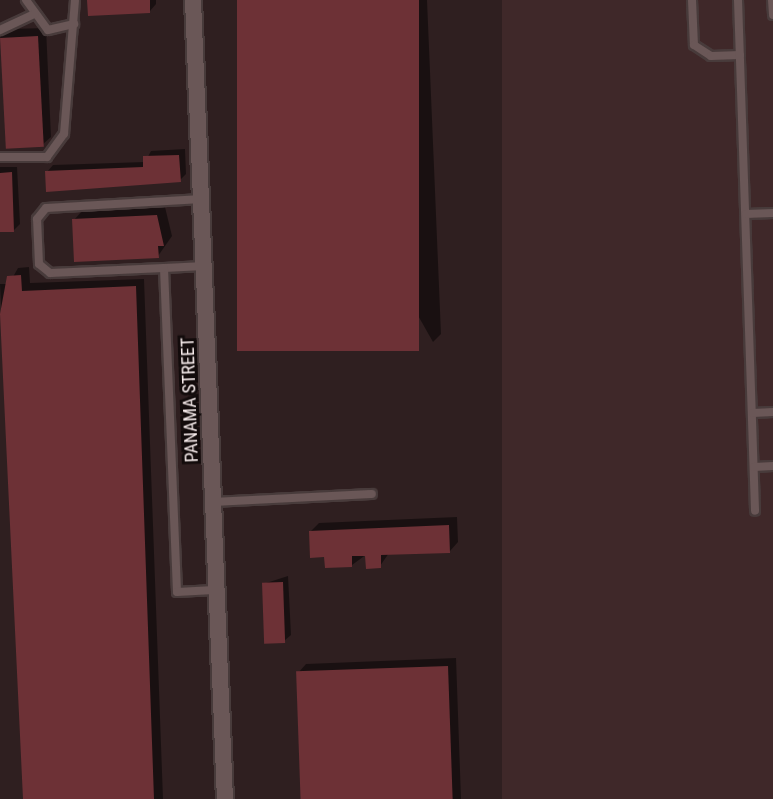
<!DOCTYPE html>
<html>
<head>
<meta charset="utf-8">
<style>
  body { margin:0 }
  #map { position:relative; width:773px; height:799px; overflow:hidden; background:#2f1f20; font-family:"Roboto Condensed",sans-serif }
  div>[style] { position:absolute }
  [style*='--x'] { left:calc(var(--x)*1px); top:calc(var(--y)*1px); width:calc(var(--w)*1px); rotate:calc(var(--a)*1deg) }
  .built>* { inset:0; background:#3f2829; transform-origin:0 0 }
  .shadow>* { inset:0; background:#0007 }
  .building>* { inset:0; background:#6d3136; transform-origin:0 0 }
  .roads { filter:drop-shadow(2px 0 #483b3b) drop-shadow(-2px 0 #483b3b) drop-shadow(0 2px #483b3b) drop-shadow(0 -2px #483b3b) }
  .service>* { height:8px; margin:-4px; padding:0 4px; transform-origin:4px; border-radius:4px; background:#6a5757 }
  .minor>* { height:16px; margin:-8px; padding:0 8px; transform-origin:8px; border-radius:8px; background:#6a5757 }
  span { translate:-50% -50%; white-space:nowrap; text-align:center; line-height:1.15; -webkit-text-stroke:6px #120b0b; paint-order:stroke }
  .street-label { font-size:18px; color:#f8eded }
</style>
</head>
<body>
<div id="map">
  <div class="built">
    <i style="left:502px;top:0;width:271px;height:800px"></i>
  </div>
  <div class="shadow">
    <i style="clip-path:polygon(89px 0,156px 0,156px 4px,150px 11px)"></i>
    <i style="clip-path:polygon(239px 0,427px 0,441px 334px,433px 342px)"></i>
    <i style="clip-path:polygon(46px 28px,51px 137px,42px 145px,0 38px,9px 29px)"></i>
    <i style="clip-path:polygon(185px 149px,186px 174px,180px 180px,47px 172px,53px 165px,145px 162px,151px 151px)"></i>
    <i style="clip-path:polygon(0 167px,17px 167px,20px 224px,14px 230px,0 231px)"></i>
    <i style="clip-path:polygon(165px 207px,172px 236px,158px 256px,74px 220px,82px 211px)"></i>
    <i style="clip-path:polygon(29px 267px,30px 283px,144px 279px,163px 799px,24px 799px,0 284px,9px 284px,18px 268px)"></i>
    <i style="clip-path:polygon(457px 517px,458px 542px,450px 551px,389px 553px,380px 566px,367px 554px,352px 565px,326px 556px,310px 532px,319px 523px)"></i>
    <i style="clip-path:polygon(288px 576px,291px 635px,284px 641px,263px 584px)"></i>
    <i style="clip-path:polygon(456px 658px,461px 799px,303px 799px,298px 673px,306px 664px)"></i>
  </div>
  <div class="building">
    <i style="clip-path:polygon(87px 0,150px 0,150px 13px,88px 16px)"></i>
    <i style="left:237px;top:0;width:182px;height:351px"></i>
    <i style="left:38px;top:36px;width:111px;height:38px;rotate:87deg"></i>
    <i style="clip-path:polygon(179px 155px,181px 182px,46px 192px,45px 171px,143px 167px,143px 156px)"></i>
    <i style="clip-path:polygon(12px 172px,14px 232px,0 232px,0 173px)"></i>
    <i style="clip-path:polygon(157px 215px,164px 246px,158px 246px,159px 258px,74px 262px,72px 219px)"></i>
    <i style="clip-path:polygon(21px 275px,22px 291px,136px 286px,154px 799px,23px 799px,0 314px,7px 276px)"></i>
    <i style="clip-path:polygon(449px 525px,450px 553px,381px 555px,381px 568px,366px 569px,365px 556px,352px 556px,352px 567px,325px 568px,324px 557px,310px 558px,309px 531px)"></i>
    <i style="left:283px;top:582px;width:61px;height:21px;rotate:88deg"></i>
    <i style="left:448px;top:666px;width:133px;height:152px;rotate:88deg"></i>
  </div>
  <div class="roads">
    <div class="service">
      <i style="--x:26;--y:0;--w:37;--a:54"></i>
      <i style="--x:48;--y:30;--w:27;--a:-13"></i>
      <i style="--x:692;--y:0;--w:45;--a:87.5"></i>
      <i style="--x:694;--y:45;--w:20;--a:33"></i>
      <i style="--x:711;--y:56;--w:29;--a:-2"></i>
      <i style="--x:738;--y:0;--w:511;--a:88.09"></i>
      <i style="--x:772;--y:0;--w:15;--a:86"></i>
      <i style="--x:0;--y:30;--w:38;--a:-25"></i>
      <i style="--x:0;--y:157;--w:47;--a:0"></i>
      <i style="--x:47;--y:157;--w:29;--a:-54"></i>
      <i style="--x:64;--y:134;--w:134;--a:-85.3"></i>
      <i style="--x:746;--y:214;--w:27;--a:-2"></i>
      <i style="--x:204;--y:266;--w:40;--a:177.1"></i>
      <i style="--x:164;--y:268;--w:324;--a:87.7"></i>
      <i style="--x:177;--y:592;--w:37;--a:-3"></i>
      <i style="--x:164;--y:268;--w:114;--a:177.5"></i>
      <i style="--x:50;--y:273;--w:14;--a:-141"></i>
      <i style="--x:39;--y:264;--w:45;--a:-92.5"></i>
      <i style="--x:37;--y:219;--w:14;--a:-51"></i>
      <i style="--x:46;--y:208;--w:156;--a:-3.3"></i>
      <i style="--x:753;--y:413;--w:20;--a:-3"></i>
      <i style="--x:754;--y:467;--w:19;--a:-3"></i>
      <i style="--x:212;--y:502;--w:160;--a:-2.9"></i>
    </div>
    <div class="minor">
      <i style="--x:193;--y:0;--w:800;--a:87.71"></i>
    </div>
  </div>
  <div class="street-label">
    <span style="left:190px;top:400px;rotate:-92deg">PANAMA STREET</span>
  </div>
</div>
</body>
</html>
